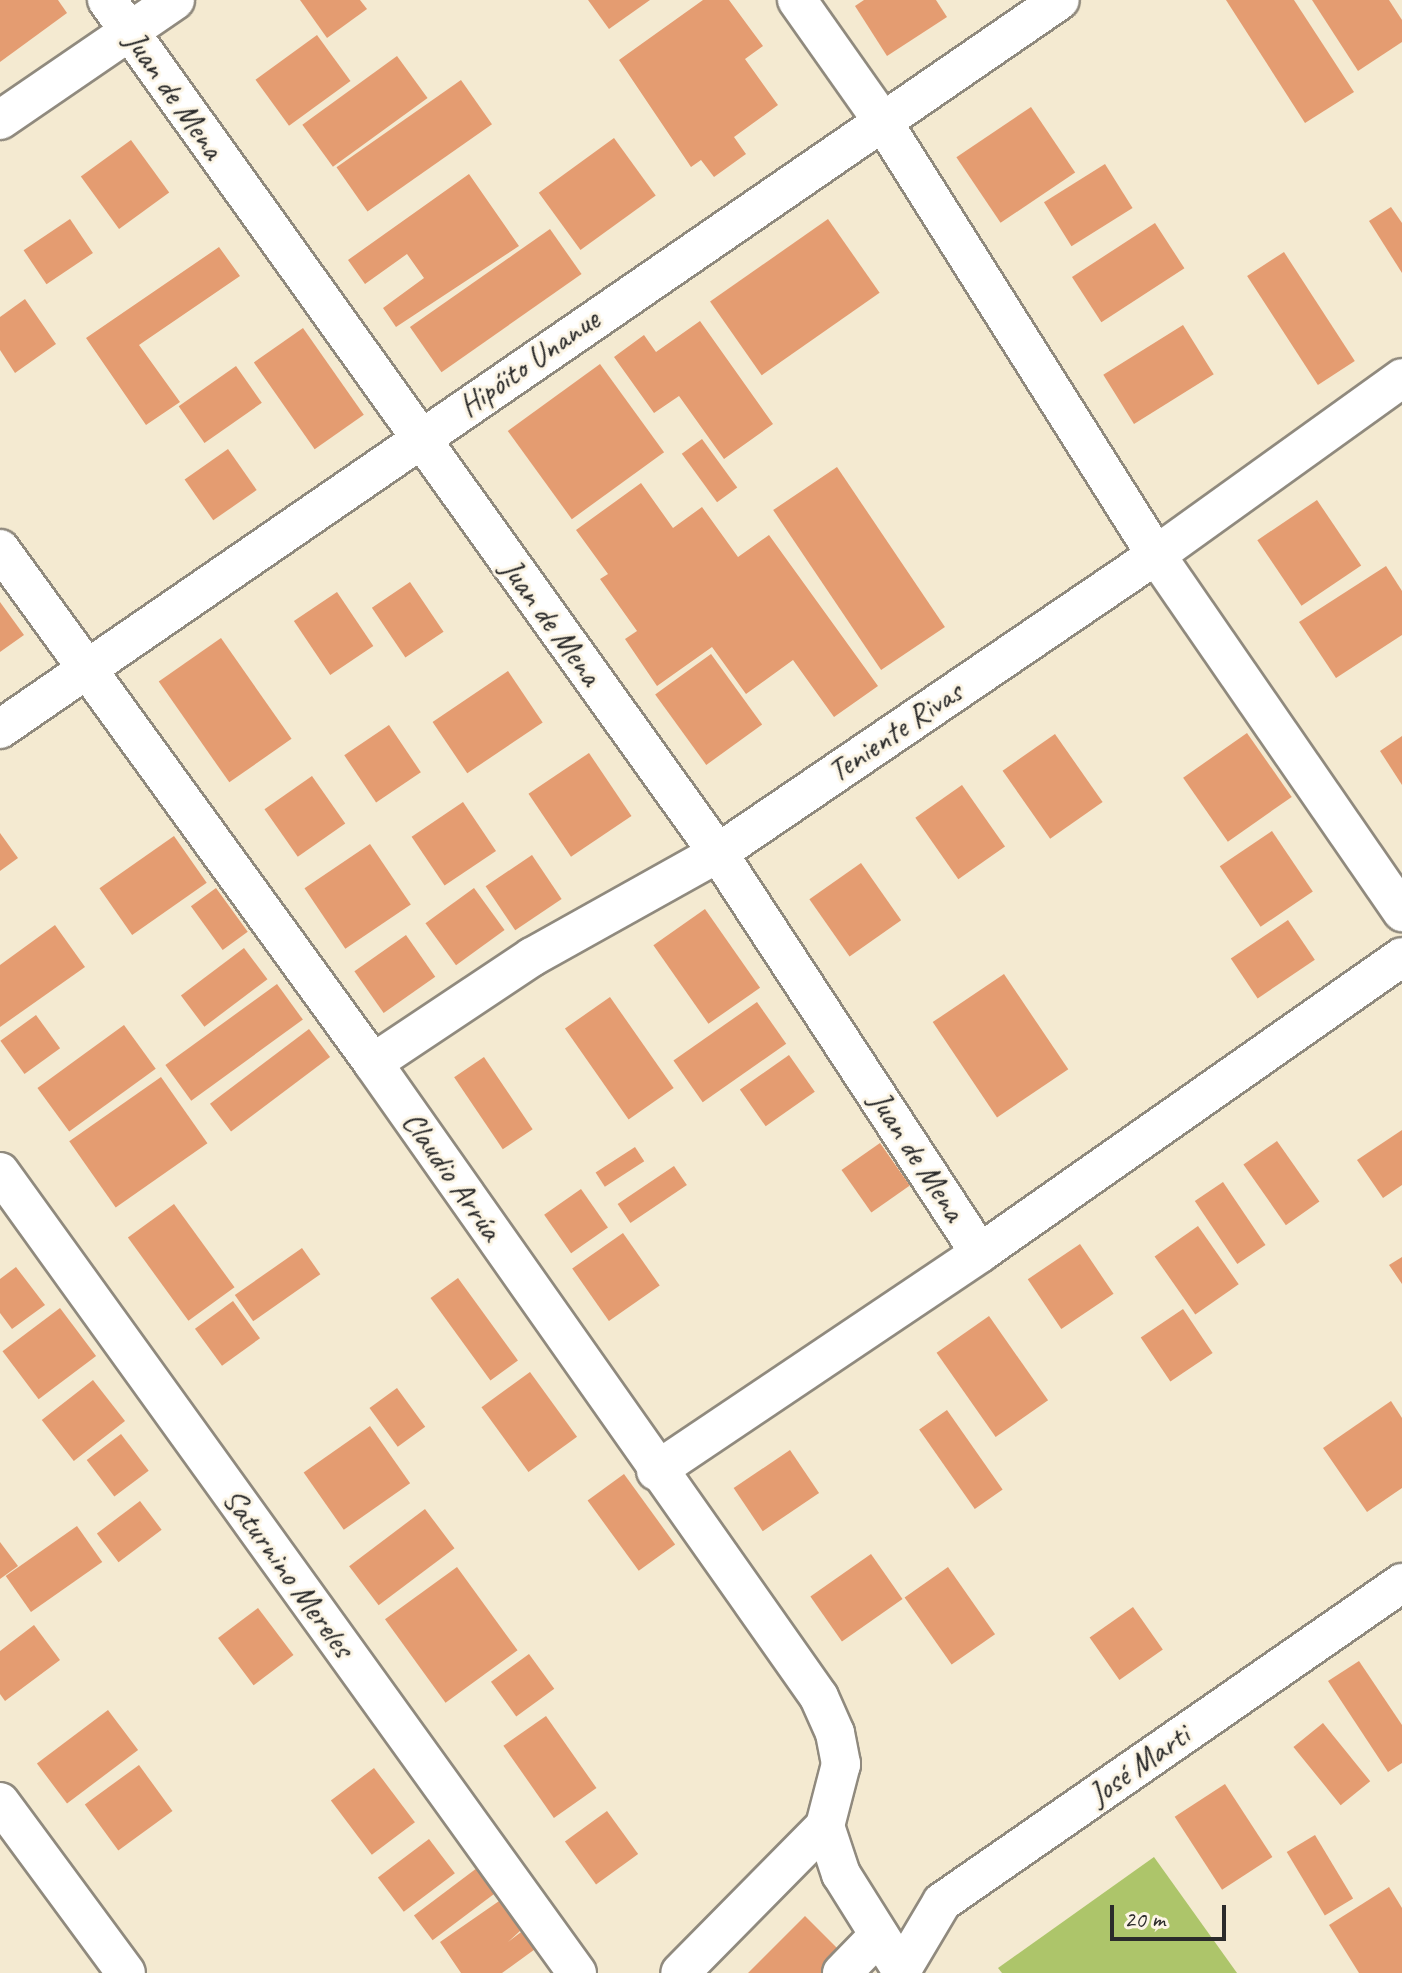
<!DOCTYPE html>
<html>
<head>
<meta charset="utf-8">
<style>
  body { margin:0 }
  #map { position:relative; width:1402px; height:1973px; overflow:hidden; background:#f4ead1; font-family:Caveat,sans-serif }
  div>[style] { position:absolute }
  [style*='--x'] { left:calc(var(--x)*1px); top:calc(var(--y)*1px); width:calc(var(--w)*1px); rotate:calc(var(--a)*1deg) }
  .green>* { inset:0; background:#adc56a }
  .building>* { inset:0; background:#e49c71; transform-origin:0 0 }
  .roads { filter:drop-shadow(2px 0 #908a7e) drop-shadow(-2px 0 #908a7e) drop-shadow(0 2px #908a7e) drop-shadow(0 -2px #908a7e) }
  .minor>* { height:38px; margin:-19px; padding:0 19px; transform-origin:19px; border-radius:19px; background:#fff }
  span { translate:-50% -50%; white-space:nowrap; text-align:center; line-height:1.15; -webkit-text-stroke:6px #fcf5e5; paint-order:stroke }
  .street-label { font-size:32px; color:#2b2b2b }
  .scale { position:absolute; left:1110px; top:1905px; width:116px; height:36px; box-sizing:border-box; border:4px solid #2b2b2b; border-top:0; padding-left:10px; font-size:24px; line-height:28px; white-space:nowrap; color:#2b2b2b; -webkit-text-stroke:6px #fcf5e5; paint-order:stroke }
</style>
</head>
<body>
<div id="map">
  <div class="green">
    <i style="clip-path:polygon(1154px 1857px,1237px 1973px,1002px 1973px,998px 1968px)"></i>
  </div>
  <div class="building">
    <i style="clip-path:polygon(0 0,58px 0,67px 13px,0 62px)"></i>
    <i style="clip-path:polygon(300px 0,360px 0,367px 9px,327px 38px)"></i>
    <i style="clip-path:polygon(588px 0,650px 0,609px 29px)"></i>
    <i style="clip-path:polygon(703px 0,729px 0,763px 46px,745px 59px,778px 105px,734px 137px,746px 154px,714px 177px,701px 160px,691px 167px,619px 60px)"></i>
    <i style="clip-path:polygon(864px 0,936px 0,947px 17px,887px 56px,855px 6px)"></i>
    <i style="clip-path:polygon(1226px 0,1294px 0,1354px 92px,1305px 123px)"></i>
    <i style="clip-path:polygon(1312px 0,1389px 0,1402px 20px,1402px 42px,1358px 71px)"></i>
    <i style="left:317px;top:35px;width:57px;height:76px;rotate:54deg"></i>
    <i style="left:397px;top:56px;width:52px;height:117px;rotate:54deg"></i>
    <i style="left:461px;top:80px;width:54px;height:152px;rotate:55deg"></i>
    <i style="left:1031px;top:107px;width:79px;height:90px;rotate:56deg"></i>
    <i style="left:614px;top:138px;width:71px;height:93px;rotate:54deg"></i>
    <i style="left:131px;top:140px;width:65px;height:62px;rotate:54deg"></i>
    <i style="left:1105px;top:164px;width:52px;height:72px;rotate:58deg"></i>
    <i style="clip-path:polygon(469px 174px,519px 246px,396px 327px,383px 308px,424px 278px,407px 254px,365px 284px,348px 260px)"></i>
    <i style="clip-path:polygon(1391px 207px,1402px 223px,1402px 273px,1369px 221px)"></i>
    <i style="left:70px;top:219px;width:41px;height:56px;rotate:56deg"></i>
    <i style="left:828px;top:219px;width:90px;height:144px;rotate:55deg"></i>
    <i style="left:1155px;top:223px;width:54px;height:99px;rotate:57deg"></i>
    <i style="left:550px;top:229px;width:55px;height:171px;rotate:55deg"></i>
    <i style="clip-path:polygon(219px 247px,240px 276px,139px 345px,180px 402px,146px 425px,86px 338px)"></i>
    <i style="left:1284px;top:252px;width:130px;height:44px;rotate:57deg"></i>
    <i style="clip-path:polygon(25px 299px,56px 344px,15px 373px,0 350px,0 317px)"></i>
    <i style="clip-path:polygon(700px 321px,773px 424px,724px 459px,679px 396px,654px 413px,614px 357px,644px 335px,656px 352px)"></i>
    <i style="left:1183px;top:325px;width:58px;height:94px;rotate:58deg"></i>
    <i style="left:303px;top:328px;width:106px;height:60px;rotate:55deg"></i>
    <i style="left:600px;top:364px;width:109px;height:114px;rotate:54deg"></i>
    <i style="left:236px;top:366px;width:45px;height:70px;rotate:55deg"></i>
    <i style="left:702px;top:439px;width:60px;height:25px;rotate:54deg"></i>
    <i style="left:228px;top:449px;width:50px;height:53px;rotate:55deg"></i>
    <i style="left:837px;top:467px;width:193px;height:77px;rotate:56deg"></i>
    <i style="clip-path:polygon(641px 483px,673px 528px,702px 507px,738px 557px,769px 535px,878px 686px,834px 717px,793px 660px,746px 694px,712px 647px,657px 686px,625px 639px,637px 631px,600px 579px,608px 574px,576px 530px)"></i>
    <i style="left:1317px;top:500px;width:79px;height:72px;rotate:56deg"></i>
    <i style="clip-path:polygon(1386px 566px,1402px 591px,1402px 635px,1336px 678px,1299px 622px)"></i>
    <i style="left:410px;top:582px;width:60px;height:46px;rotate:56deg"></i>
    <i style="left:337px;top:592px;width:65px;height:52px;rotate:56deg"></i>
    <i style="clip-path:polygon(0 602px,24px 635px,0 652px)"></i>
    <i style="left:221px;top:638px;width:123px;height:76px;rotate:55deg"></i>
    <i style="left:711px;top:654px;width:87px;height:69px;rotate:54deg"></i>
    <i style="left:508px;top:671px;width:62px;height:91px;rotate:56deg"></i>
    <i style="left:389px;top:725px;width:57px;height:54px;rotate:56deg"></i>
    <i style="left:1247px;top:733px;width:78px;height:78px;rotate:55deg"></i>
    <i style="left:1055px;top:734px;width:83px;height:64px;rotate:55deg"></i>
    <i style="clip-path:polygon(1402px 736px,1402px 785px,1380px 751px)"></i>
    <i style="left:589px;top:753px;width:76px;height:73px;rotate:56deg"></i>
    <i style="left:312px;top:776px;width:58px;height:58px;rotate:55deg"></i>
    <i style="left:962px;top:785px;width:75px;height:57px;rotate:55deg"></i>
    <i style="left:463px;top:802px;width:59px;height:62px;rotate:56deg"></i>
    <i style="left:1272px;top:831px;width:73px;height:63px;rotate:56deg"></i>
    <i style="clip-path:polygon(0 833px,18px 858px,0 871px)"></i>
    <i style="left:174px;top:836px;width:57px;height:91px;rotate:55deg"></i>
    <i style="left:370px;top:844px;width:73px;height:79px;rotate:56deg"></i>
    <i style="left:532px;top:855px;width:53px;height:56px;rotate:56deg"></i>
    <i style="left:861px;top:863px;width:70px;height:63px;rotate:55deg"></i>
    <i style="left:216px;top:888px;width:54px;height:31px;rotate:54deg"></i>
    <i style="left:474px;top:888px;width:52px;height:60px;rotate:54deg"></i>
    <i style="left:705px;top:909px;width:96px;height:63px;rotate:55deg"></i>
    <i style="left:1288px;top:920px;width:48px;height:69px;rotate:56deg"></i>
    <i style="clip-path:polygon(55px 925px,85px 967px,0 1027px,0 965px)"></i>
    <i style="left:406px;top:935px;width:51px;height:63px;rotate:55deg"></i>
    <i style="left:244px;top:948px;width:39px;height:79px;rotate:53deg"></i>
    <i style="left:1004px;top:974px;width:115px;height:86px;rotate:56deg"></i>
    <i style="left:277px;top:984px;width:44px;height:138px;rotate:54deg"></i>
    <i style="left:610px;top:997px;width:111px;height:55px;rotate:55deg"></i>
    <i style="left:757px;top:1002px;width:51px;height:102px;rotate:55deg"></i>
    <i style="left:36px;top:1015px;width:41px;height:44px;rotate:54deg"></i>
    <i style="left:124px;top:1025px;width:54px;height:107px;rotate:54deg"></i>
    <i style="left:309px;top:1029px;width:35px;height:124px;rotate:53deg"></i>
    <i style="left:789px;top:1055px;width:45px;height:60px;rotate:55deg"></i>
    <i style="left:484px;top:1057px;width:87px;height:36px;rotate:56deg"></i>
    <i style="left:161px;top:1077px;width:81px;height:112px;rotate:55deg"></i>
    <i style="clip-path:polygon(1402px 1130px,1402px 1185px,1383px 1198px,1357px 1160px)"></i>
    <i style="left:1277px;top:1141px;width:74px;height:41px;rotate:55deg"></i>
    <i style="left:880px;top:1143px;width:52px;height:47px;rotate:55deg"></i>
    <i style="left:635px;top:1147px;width:17px;height:47px;rotate:57deg"></i>
    <i style="left:674px;top:1166px;width:23px;height:68px;rotate:56deg"></i>
    <i style="left:1223px;top:1182px;width:76px;height:34px;rotate:56deg"></i>
    <i style="left:581px;top:1189px;width:47px;height:45px;rotate:55deg"></i>
    <i style="left:174px;top:1204px;width:103px;height:57px;rotate:54deg"></i>
    <i style="left:1198px;top:1226px;width:71px;height:53px;rotate:55deg"></i>
    <i style="left:623px;top:1233px;width:64px;height:62px;rotate:55deg"></i>
    <i style="left:1080px;top:1244px;width:60px;height:63px;rotate:56deg"></i>
    <i style="left:302px;top:1248px;width:32px;height:82px;rotate:55deg"></i>
    <i style="clip-path:polygon(1402px 1257px,1402px 1284px,1389px 1265px)"></i>
    <i style="clip-path:polygon(16px 1267px,45px 1305px,12px 1329px,0 1313px,0 1279px)"></i>
    <i style="left:458px;top:1278px;width:102px;height:34px;rotate:54deg"></i>
    <i style="left:233px;top:1301px;width:46px;height:47px;rotate:54deg"></i>
    <i style="left:60px;top:1308px;width:60px;height:72px;rotate:53deg"></i>
    <i style="left:1183px;top:1309px;width:53px;height:51px;rotate:56deg"></i>
    <i style="left:989px;top:1316px;width:103px;height:64px;rotate:55deg"></i>
    <i style="left:530px;top:1372px;width:80px;height:60px;rotate:54deg"></i>
    <i style="left:93px;top:1380px;width:52px;height:65px;rotate:52deg"></i>
    <i style="left:397px;top:1388px;width:48px;height:34px;rotate:54deg"></i>
    <i style="clip-path:polygon(1391px 1401px,1402px 1418px,1402px 1488px,1367px 1512px,1323px 1448px)"></i>
    <i style="left:947px;top:1410px;width:97px;height:34px;rotate:55deg"></i>
    <i style="left:370px;top:1426px;width:70px;height:81px;rotate:55deg"></i>
    <i style="left:121px;top:1434px;width:46px;height:43px;rotate:53deg"></i>
    <i style="left:790px;top:1450px;width:52px;height:68px;rotate:56deg"></i>
    <i style="left:624px;top:1474px;width:87px;height:45px;rotate:54deg"></i>
    <i style="left:140px;top:1501px;width:36px;height:54px;rotate:53deg"></i>
    <i style="left:425px;top:1509px;width:49px;height:95px;rotate:53deg"></i>
    <i style="left:77px;top:1526px;width:44px;height:87px;rotate:55deg"></i>
    <i style="clip-path:polygon(0 1542px,18px 1566px,0 1579px)"></i>
    <i style="left:871px;top:1554px;width:55px;height:74px;rotate:55deg"></i>
    <i style="left:457px;top:1567px;width:103px;height:89px;rotate:54deg"></i>
    <i style="left:948px;top:1567px;width:82px;height:53px;rotate:55deg"></i>
    <i style="left:1133px;top:1607px;width:52px;height:53px;rotate:55deg"></i>
    <i style="left:258px;top:1608px;width:59px;height:50px;rotate:53deg"></i>
    <i style="clip-path:polygon(34px 1625px,60px 1660px,5px 1701px,0 1694px,0 1651px)"></i>
    <i style="left:529px;top:1654px;width:43px;height:47px;rotate:54deg"></i>
    <i style="clip-path:polygon(1359px 1661px,1402px 1725px,1402px 1763px,1388px 1772px,1328px 1681px)"></i>
    <i style="left:108px;top:1710px;width:50px;height:89px;rotate:53deg"></i>
    <i style="left:546px;top:1716px;width:88px;height:52px;rotate:55deg"></i>
    <i style="left:1323px;top:1723px;width:75px;height:38px;rotate:51deg"></i>
    <i style="left:139px;top:1765px;width:57px;height:67px;rotate:54deg"></i>
    <i style="left:374px;top:1768px;width:68px;height:54px;rotate:53deg"></i>
    <i style="left:1225px;top:1784px;width:87px;height:60px;rotate:57deg"></i>
    <i style="left:607px;top:1811px;width:53px;height:52px;rotate:54deg"></i>
    <i style="left:1315px;top:1835px;width:74px;height:33px;rotate:59deg"></i>
    <i style="left:429px;top:1839px;width:43px;height:64px;rotate:53deg"></i>
    <i style="left:477px;top:1868px;width:31px;height:79px;rotate:53deg"></i>
    <i style="clip-path:polygon(1389px 1887px,1402px 1908px,1402px 1973px,1359px 1973px,1329px 1925px)"></i>
    <i style="clip-path:polygon(502px 1899px,521px 1930px,508px 1942px,529px 1926px,542px 1944px,502px 1973px,461px 1973px,440px 1942px)"></i>
    <i style="clip-path:polygon(805px 1916px,844px 1955px,826px 1973px,748px 1973px)"></i>
  </div>
  <div class="roads">
    <div class="minor">
      <i style="--x:107;--y:0;--w:1049;--a:54.39"></i>
      <i style="--x:718;--y:853;--w:478;--a:56.8"></i>
      <i style="--x:797;--y:0;--w:146;--a:54.8"></i>
      <i style="--x:881;--y:119;--w:515;--a:57.76"></i>
      <i style="--x:1156;--y:555;--w:434;--a:55.4"></i>
      <i style="--x:0;--y:120;--w:212;--a:-34.4"></i>
      <i style="--x:0;--y:549;--w:635;--a:54.03"></i>
      <i style="--x:373;--y:1063;--w:775;--a:54.87"></i>
      <i style="--x:819;--y:1697;--w:39;--a:66"></i>
      <i style="--x:835;--y:1733;--w:32;--a:79"></i>
      <i style="--x:841;--y:1764;--w:64;--a:104.5"></i>
      <i style="--x:825;--y:1826;--w:206;--a:134.6"></i>
      <i style="--x:0;--y:729;--w:1286;--a:-34.52"></i>
      <i style="--x:373;--y:1063;--w:191;--a:-33.7"></i>
      <i style="--x:532;--y:957;--w:213;--a:-29.2"></i>
      <i style="--x:718;--y:853;--w:530;--a:-34.23"></i>
      <i style="--x:1156;--y:555;--w:303;--a:-35.7"></i>
      <i style="--x:0;--y:1172;--w:987;--a:54.23"></i>
      <i style="--x:656;--y:1471;--w:391;--a:-33.9"></i>
      <i style="--x:980;--y:1253;--w:515;--a:-35.05"></i>
      <i style="--x:0;--y:1802;--w:212;--a:53.6"></i>
      <i style="--x:825;--y:1826;--w:51;--a:71.6"></i>
      <i style="--x:841;--y:1874;--w:117;--a:57.9"></i>
      <i style="--x:901;--y:1971;--w:80;--a:-59.3"></i>
      <i style="--x:942;--y:1902;--w:560;--a:-34.74"></i>
      <i style="--x:842;--y:1973;--w:53;--a:-45.8"></i>
    </div>
  </div>
  <div class="street-label">
    <span style="left:174px;top:95px;rotate:55deg">Juan de Mena</span>
    <span style="left:529px;top:363px;rotate:-35deg">Hipóito Unanue</span>
    <span style="left:551px;top:622px;rotate:54deg">Juan de Mena</span>
    <span style="left:895px;top:732px;rotate:-34deg">Teniente Rivas</span>
    <span style="left:917px;top:1156px;rotate:57deg">Juan de Mena</span>
    <span style="left:452px;top:1176px;rotate:55deg">Claudio Arrúa</span>
    <span style="left:288px;top:1573px;rotate:54deg">Saturnino Mereles</span>
    <span style="left:1139px;top:1765px;rotate:-35deg">José Marti</span>
  </div>
  <div class="scale">20 m</div>
</div>
</body>
</html>
